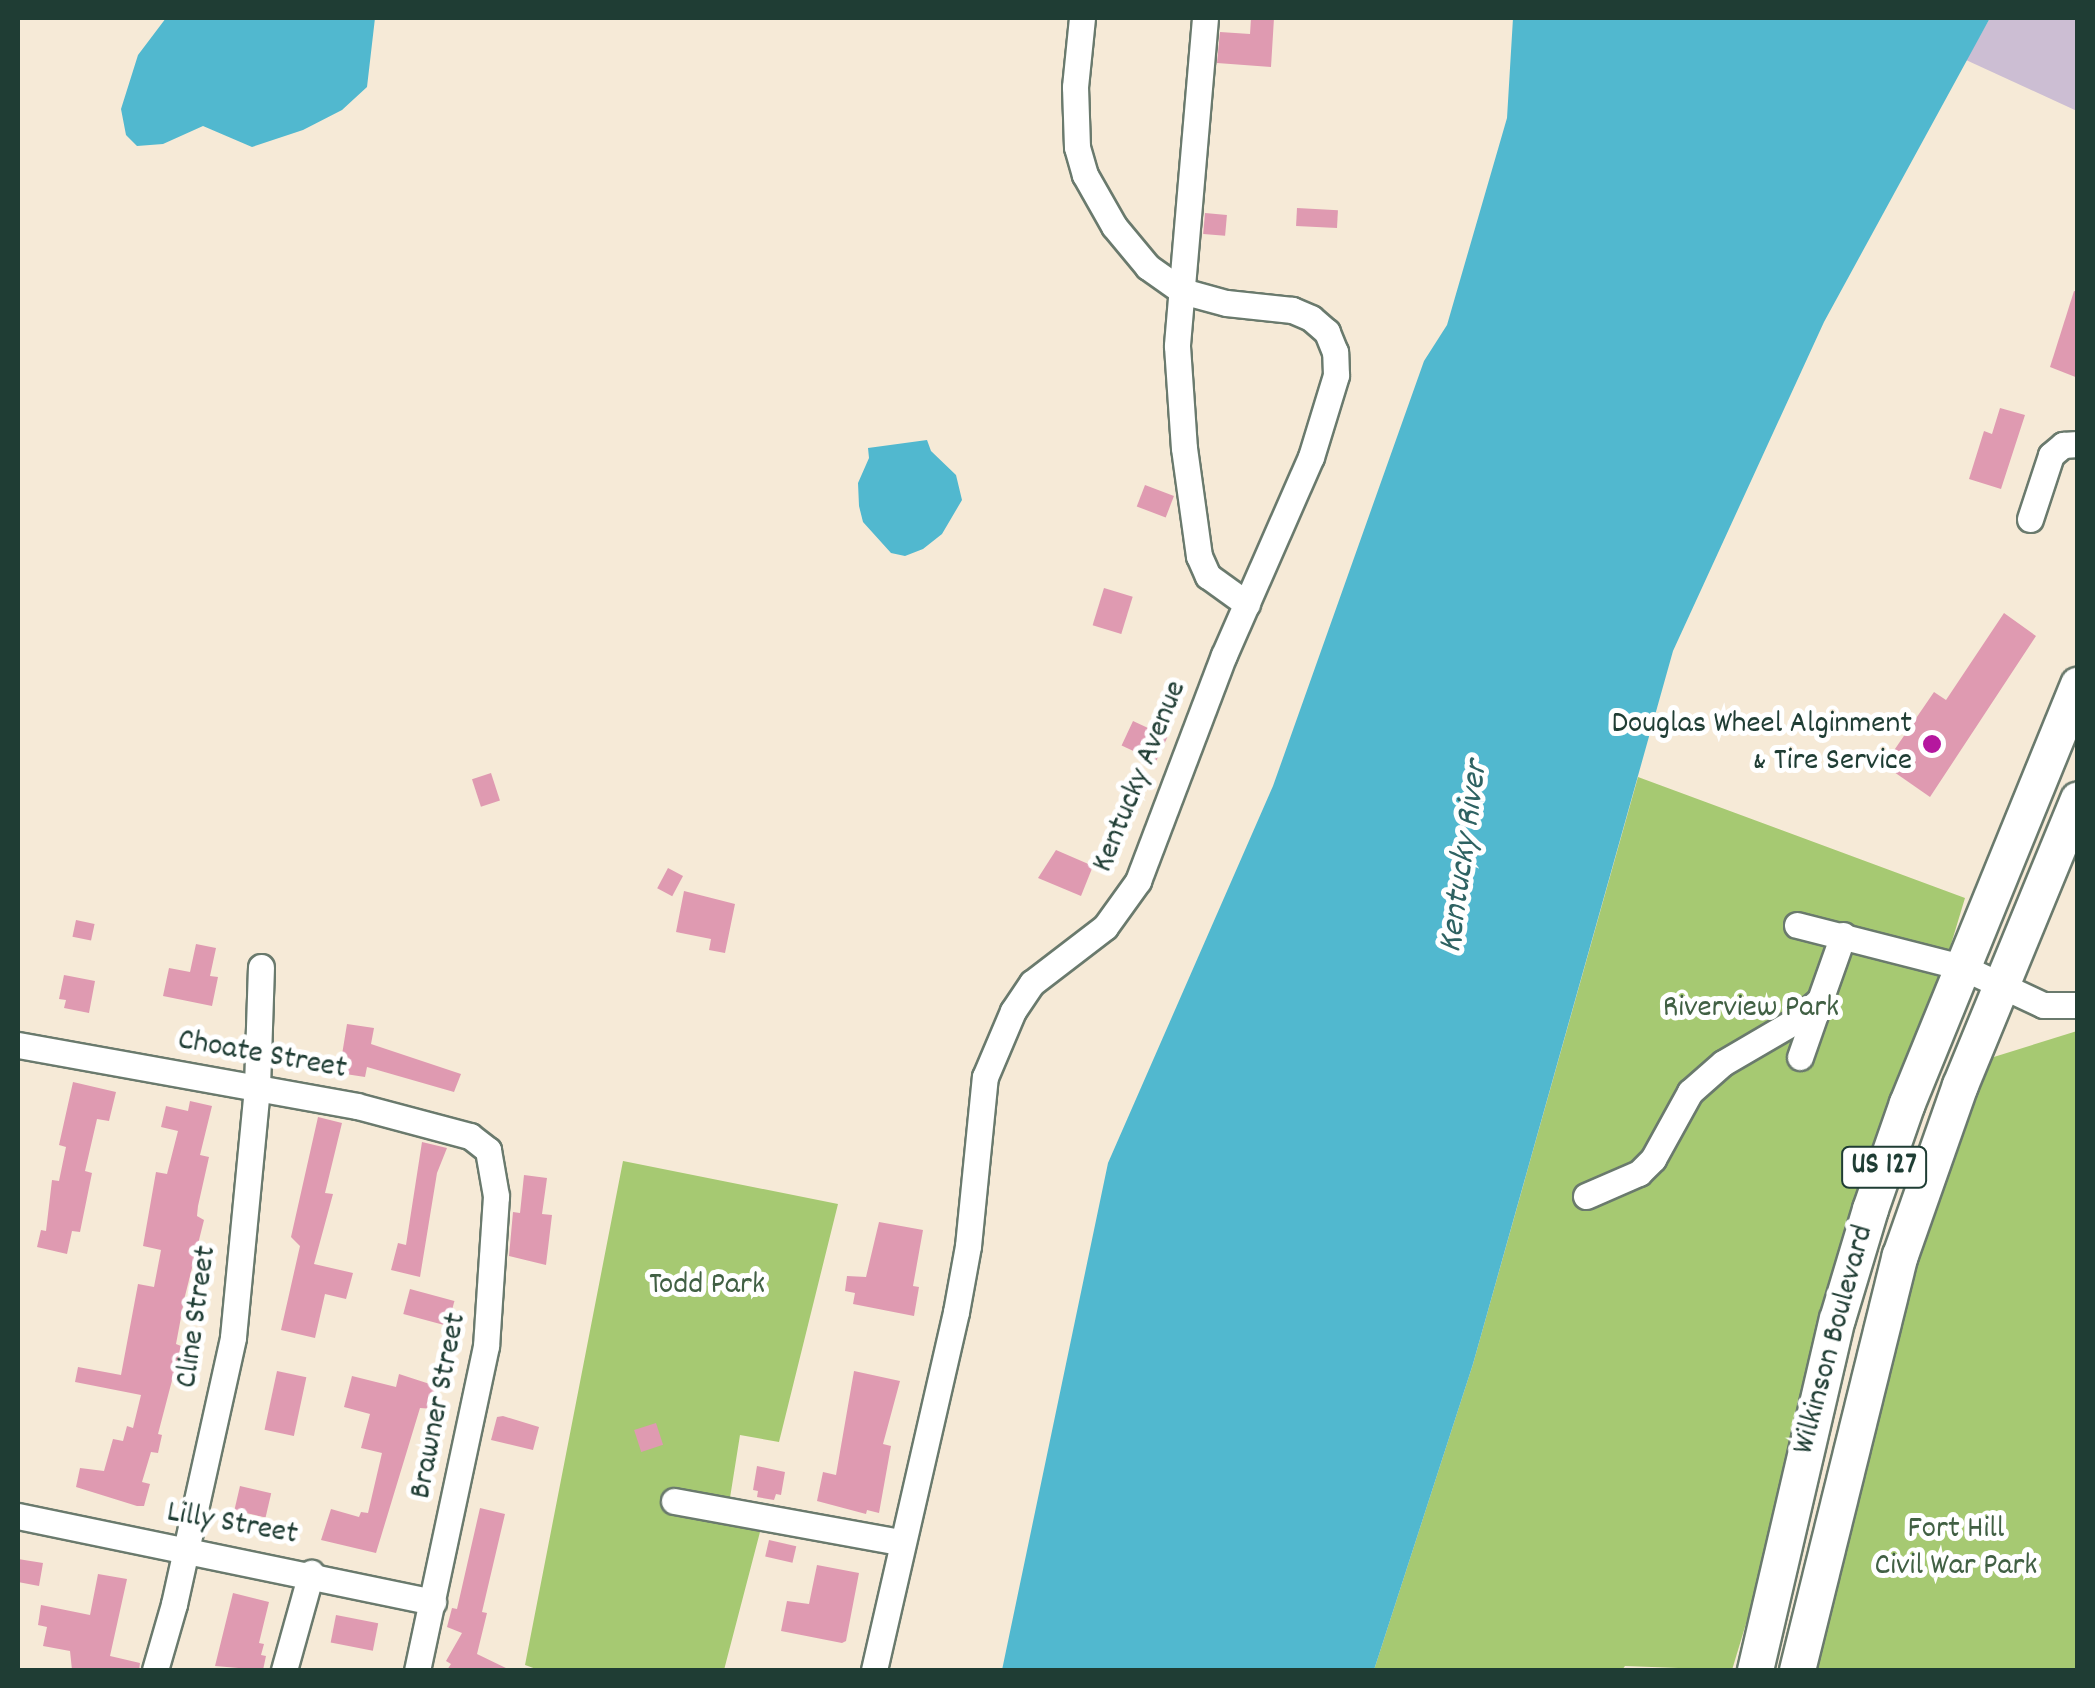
<!DOCTYPE html>
<html>
<head>
<meta charset="utf-8">
<style>
  body { margin:0 }
  #map { position:relative; width:2095px; height:1688px; overflow:hidden; background:#f6ead7; font-family:Dekko,sans-serif }
  div>[style] { position:absolute }
  [style*='--x'] { left:calc(var(--x)*1px); top:calc(var(--y)*1px); width:calc(var(--w)*1px); rotate:calc(var(--a)*1deg) }
  .industrial>* { inset:0; background:#ccbed3 }
  .green>* { inset:0; background:#a6c972 }
  .water>* { inset:0; background:#51b8cf }
  .building>* { inset:0; background:#df9ab1; transform-origin:0 0 }
  .roads { filter:drop-shadow(2px 0 #6a7a6d) drop-shadow(-2px 0 #6a7a6d) drop-shadow(0 2px #6a7a6d) drop-shadow(0 -2px #6a7a6d) }
  .minor>* { height:25px; margin:-12.5px; padding:0 12.5px; transform-origin:12.5px; border-radius:12.5px; background:#fff }
  .highway>* { height:35px; margin:-17.5px; padding:0 17.5px; transform-origin:17.5px; border-radius:17.5px; background:#fff }
  .dots>* { width:28px; height:28px; translate:-50% -50%; box-sizing:border-box; border:5px solid #fff; border-radius:50% }
  span { translate:-50% -50%; white-space:nowrap; text-align:center; line-height:1.15; -webkit-text-stroke:10px #fff; paint-order:stroke }
  .shield-label span { padding:2px 8px; background:#fff; border:2px solid; border-radius:8px; -webkit-text-stroke-width:0 }
  .shield-label { font-size:30px; color:#1f3d34; font-weight:700 }
  .poi-label { font-size:32px; color:#1f3d34 }
  .right { translate:-100% -50%; text-align:right }
  .street-label { font-size:32px; color:#1f3d34 }
  .park-label { font-size:32px; color:#416044 }
  .water-label { font-size:35px; color:#2e6262; font-style:italic }
  .frame { position:absolute; inset:0; border:20px solid #1f3d34; pointer-events:none }
</style>
</head>
<body>
<div id="map">
  <div class="industrial">
    <i style="clip-path:polygon(1990px 18px,2077px 18px,2077px 111px,1966px 60px)"></i>
  </div>
  <div class="green">
    <i style="clip-path:polygon(1638px 777px,1965px 898px,1732px 1670px,1625px 1666px,1622px 1670px,1374px 1670px,1473px 1364px)"></i>
    <i style="clip-path:polygon(2077px 1031px,2077px 1670px,1806px 1670px,1968px 1065px)"></i>
    <i style="clip-path:polygon(623px 1161px,838px 1204px,779px 1442px,740px 1435px,726px 1523px,760px 1532px,724px 1670px,539px 1670px,525px 1665px)"></i>
  </div>
  <div class="water">
    <i style="clip-path:polygon(166px 18px,375px 18px,367px 87px,342px 110px,303px 130px,252px 147px,203px 126px,163px 144px,137px 146px,126px 135px,121px 109px,138px 55px)"></i>
    <i style="clip-path:polygon(1513px 18px,1990px 18px,1824px 322px,1673px 651px,1473px 1364px,1374px 1670px,1002px 1670px,1108px 1163px,1273px 786px,1424px 361px,1447px 325px,1507px 118px)"></i>
    <i style="clip-path:polygon(927px 440px,931px 451px,956px 475px,962px 500px,942px 534px,923px 549px,905px 556px,891px 553px,863px 522px,859px 506px,858px 483px,869px 458px,868px 448px)"></i>
  </div>
  <div class="building">
    <i style="clip-path:polygon(1251px 18px,1274px 18px,1271px 67px,1217px 63px,1220px 32px,1250px 34px)"></i>
    <i style="left:1297px;top:208px;width:41px;height:18px;rotate:3deg"></i>
    <i style="left:1205px;top:213px;width:22px;height:21px;rotate:5deg"></i>
    <i style="clip-path:polygon(2074px 291px,2078px 292px,2078px 378px,2050px 367px)"></i>
    <i style="clip-path:polygon(2000px 408px,2025px 415px,2001px 489px,1969px 479px,1984px 431px,1992px 434px)"></i>
    <i style="left:1145px;top:485px;width:31px;height:23px;rotate:21deg"></i>
    <i style="left:1104px;top:588px;width:30px;height:39px;rotate:17deg"></i>
    <i style="clip-path:polygon(2004px 613px,2036px 636px,1930px 797px,1884px 765px,1934px 692px,1946px 700px)"></i>
    <i style="left:1133px;top:721px;width:38px;height:27px;rotate:25deg"></i>
    <i style="left:491px;top:773px;width:29px;height:20px;rotate:72deg"></i>
    <i style="clip-path:polygon(1056px 850px,1093px 866px,1081px 896px,1038px 878px)"></i>
    <i style="left:668px;top:868px;width:17px;height:23px;rotate:28deg"></i>
    <i style="clip-path:polygon(684px 891px,735px 904px,725px 953px,709px 950px,711px 939px,676px 932px)"></i>
    <i style="left:76px;top:920px;width:19px;height:17px;rotate:12deg"></i>
    <i style="clip-path:polygon(196px 944px,216px 948px,210px 976px,218px 977px,212px 1006px,163px 996px,169px 968px,190px 972px)"></i>
    <i style="clip-path:polygon(64px 975px,95px 981px,89px 1013px,64px 1008px,66px 1000px,59px 999px)"></i>
    <i style="clip-path:polygon(347px 1024px,374px 1028px,371px 1044px,461px 1074px,454px 1092px,367px 1067px,365px 1077px,339px 1073px)"></i>
    <i style="clip-path:polygon(73px 1082px,116px 1092px,109px 1121px,97px 1119px,85px 1171px,92px 1173px,80px 1232px,72px 1231px,67px 1254px,37px 1247px,41px 1230px,46px 1231px,52px 1180px,59px 1181px,66px 1147px,59px 1145px)"></i>
    <i style="clip-path:polygon(190px 1101px,212px 1106px,200px 1155px,209px 1157px,198px 1206px,197px 1216px,204px 1220px,185px 1296px,176px 1344px,181px 1346px,158px 1434px,162px 1435px,158px 1453px,151px 1452px,142px 1482px,150px 1484px,144px 1506px,137px 1506px,76px 1487px,80px 1468px,104px 1471px,113px 1439px,123px 1441px,127px 1426px,133px 1428px,141px 1395px,75px 1382px,78px 1367px,121px 1375px,138px 1284px,154px 1287px,161px 1250px,143px 1246px,156px 1172px,167px 1174px,178px 1131px,161px 1127px,166px 1106px,188px 1111px)"></i>
    <i style="clip-path:polygon(318px 1117px,342px 1123px,325px 1193px,333px 1194px,314px 1264px,353px 1273px,346px 1299px,325px 1294px,315px 1338px,281px 1330px,300px 1246px,291px 1237px)"></i>
    <i style="clip-path:polygon(422px 1142px,447px 1148px,437px 1173px,420px 1277px,391px 1270px,398px 1243px,406px 1245px)"></i>
    <i style="clip-path:polygon(524px 1175px,547px 1178px,542px 1214px,552px 1215px,546px 1265px,509px 1256px,513px 1212px,520px 1213px)"></i>
    <i style="clip-path:polygon(879px 1222px,923px 1230px,913px 1286px,919px 1287px,914px 1316px,853px 1304px,855px 1293px,845px 1291px,847px 1276px,866px 1277px)"></i>
    <i style="left:410px;top:1289px;width:46px;height:26px;rotate:15deg"></i>
    <i style="left:277px;top:1371px;width:30px;height:60px;rotate:12deg"></i>
    <i style="clip-path:polygon(854px 1371px,900px 1381px,883px 1444px,891px 1446px,879px 1513px,867px 1510px,866px 1514px,817px 1501px,823px 1472px,836px 1475px)"></i>
    <i style="clip-path:polygon(399px 1374px,439px 1387px,434px 1409px,420px 1408px,376px 1553px,321px 1540px,331px 1509px,359px 1517px,361px 1512px,368px 1513px,382px 1453px,361px 1448px,370px 1414px,344px 1407px,352px 1376px,396px 1387px)"></i>
    <i style="clip-path:polygon(503px 1416px,539px 1427px,533px 1450px,491px 1440px,497px 1417px)"></i>
    <i style="left:656px;top:1423px;width:23px;height:23px;rotate:72deg"></i>
    <i style="clip-path:polygon(757px 1466px,785px 1472px,781px 1495px,776px 1494px,774px 1500px,757px 1497px,758px 1491px,753px 1490px)"></i>
    <i style="left:240px;top:1486px;width:32px;height:25px;rotate:13deg"></i>
    <i style="clip-path:polygon(480px 1508px,505px 1514px,482px 1612px,487px 1613px,477px 1654px,510px 1670px,447px 1670px,451px 1664px,446px 1661px,462px 1633px,447px 1627px,452px 1608px,457px 1609px)"></i>
    <i style="left:769px;top:1540px;width:28px;height:17px;rotate:13deg"></i>
    <i style="clip-path:polygon(18px 1559px,43px 1563px,39px 1586px,18px 1582px)"></i>
    <i style="clip-path:polygon(817px 1565px,859px 1573px,846px 1641px,842px 1643px,781px 1631px,787px 1601px,809px 1604px)"></i>
    <i style="clip-path:polygon(98px 1574px,127px 1579px,110px 1656px,140px 1663px,139px 1670px,72px 1670px,70px 1651px,43px 1646px,47px 1627px,38px 1625px,41px 1605px,90px 1615px)"></i>
    <i style="clip-path:polygon(233px 1593px,269px 1602px,259px 1643px,264px 1644px,261px 1655px,266px 1656px,263px 1670px,215px 1666px)"></i>
    <i style="left:336px;top:1615px;width:43px;height:28px;rotate:11deg"></i>
  </div>
  <div class="roads">
    <div class="minor">
      <i style="--x:1205;--y:18;--w:329;--a:94.9"></i>
      <i style="--x:1177;--y:346;--w:102;--a:86.1"></i>
      <i style="--x:1184;--y:448;--w:109;--a:82.1"></i>
      <i style="--x:1199;--y:556;--w:22;--a:66"></i>
      <i style="--x:1208;--y:576;--w:48;--a:35.7"></i>
      <i style="--x:2030;--y:519;--w:67;--a:-71.8"></i>
      <i style="--x:2051;--y:455;--w:16;--a:-40"></i>
      <i style="--x:2063;--y:445;--w:15;--a:-4"></i>
      <i style="--x:1797;--y:925;--w:170;--a:14.3"></i>
      <i style="--x:1962;--y:967;--w:89;--a:25.1"></i>
      <i style="--x:2043;--y:1005;--w:35;--a:0"></i>
      <i style="--x:18;--y:1045;--w:344;--a:10.2"></i>
      <i style="--x:357;--y:1106;--w:117;--a:14.9"></i>
      <i style="--x:470;--y:1136;--w:23;--a:38"></i>
      <i style="--x:488;--y:1150;--w:47;--a:80.1"></i>
      <i style="--x:496;--y:1196;--w:150;--a:93.8"></i>
      <i style="--x:486;--y:1346;--w:331;--a:102"></i>
      <i style="--x:1800;--y:1057;--w:60;--a:-70.7"></i>
      <i style="--x:1586;--y:1196;--w:58;--a:-23.5"></i>
      <i style="--x:1639;--y:1173;--w:20;--a:-45"></i>
      <i style="--x:1653;--y:1159;--w:77;--a:-61.1"></i>
      <i style="--x:1690;--y:1092;--w:44;--a:-41.3"></i>
      <i style="--x:1723;--y:1063;--w:83;--a:-30.3"></i>
      <i style="--x:1795;--y:1021;--w:33;--a:-40"></i>
      <i style="--x:1820;--y:1000;--w:69;--a:-70.5"></i>
      <i style="--x:674;--y:1501;--w:230;--a:10.3"></i>
      <i style="--x:18;--y:1516;--w:424;--a:11.7"></i>
      <i style="--x:155;--y:1670;--w:69;--a:-73.9"></i>
      <i style="--x:174;--y:1604;--w:273;--a:-77.5"></i>
      <i style="--x:233;--y:1337;--w:251;--a:-84.5"></i>
      <i style="--x:257;--y:1087;--w:120;--a:-88.1"></i>
      <i style="--x:284;--y:1670;--w:101;--a:-74.4"></i>
      <i style="--x:874;--y:1670;--w:367;--a:-77.1"></i>
      <i style="--x:956;--y:1312;--w:67;--a:-79.7"></i>
      <i style="--x:968;--y:1246;--w:170;--a:-84.3"></i>
      <i style="--x:985;--y:1077;--w:72;--a:-67"></i>
      <i style="--x:1013;--y:1011;--w:34;--a:-56"></i>
      <i style="--x:1032;--y:983;--w:92;--a:-37.5"></i>
      <i style="--x:1105;--y:927;--w:57;--a:-54.3"></i>
      <i style="--x:1138;--y:881;--w:242;--a:-69.2"></i>
      <i style="--x:1224;--y:655;--w:216;--a:-66.3"></i>
      <i style="--x:1311;--y:457;--w:86;--a:-73"></i>
      <i style="--x:1336;--y:375;--w:23;--a:-92"></i>
      <i style="--x:1335;--y:352;--w:22;--a:-112"></i>
      <i style="--x:1327;--y:332;--w:21;--a:-139"></i>
      <i style="--x:1311;--y:318;--w:21;--a:-157"></i>
      <i style="--x:1292;--y:310;--w:66;--a:-173.9"></i>
      <i style="--x:1226;--y:303;--w:46;--a:-164.7"></i>
      <i style="--x:1182;--y:291;--w:42;--a:-144.8"></i>
      <i style="--x:1148;--y:267;--w:53;--a:-129.7"></i>
      <i style="--x:1114;--y:226;--w:59;--a:-119.6"></i>
      <i style="--x:1085;--y:175;--w:29;--a:-106"></i>
      <i style="--x:1077;--y:147;--w:60;--a:-91.9"></i>
      <i style="--x:1075;--y:87;--w:69;--a:-84.2"></i>
    </div>
    <div class="highway">
      <i style="--x:1755;--y:1670;--w:360;--a:-76.9"></i>
      <i style="--x:1837;--y:1319;--w:115;--a:-73.3"></i>
      <i style="--x:1870;--y:1209;--w:112;--a:-70.8"></i>
      <i style="--x:1907;--y:1103;--w:452;--a:-67.8"></i>
      <i style="--x:1797;--y:1670;--w:428;--a:-76.1"></i>
      <i style="--x:1900;--y:1255;--w:180;--a:-70.6"></i>
      <i style="--x:1960;--y:1085;--w:309;--a:-67.6"></i>
    </div>
  </div>
  <div class="dots">
    <i style="left:1932px;top:744px;background:#b5179e"></i>
  </div>
  <div class="shield-label">
    <span style="left:1884px;top:1167px">US 127</span>
  </div>
  <div class="poi-label">
    <span class="right" style="left:1912px;top:744px">Douglas Wheel Alginment<br>&amp; Tire Service</span>
  </div>
  <div class="street-label">
    <span style="left:1141px;top:777px;rotate:-68deg">Kentucky Avenue</span>
    <span style="left:262px;top:1056px;rotate:10deg">Choate Street</span>
    <span style="left:198px;top:1317px;rotate:-82deg">Cline Street</span>
    <span style="left:1835px;top:1340px;rotate:-75deg">Wilkinson Boulevard</span>
    <span style="left:440px;top:1406px;rotate:-79deg">Brawner Street</span>
    <span style="left:232px;top:1525px;rotate:10deg">Lilly Street</span>
  </div>
  <div class="park-label">
    <span style="left:1751px;top:1009px">Riverview Park</span>
    <span style="left:707px;top:1286px">Todd Park</span>
    <span style="left:1956px;top:1549px">Fort Hill<br>Civil War Park</span>
  </div>
  <div class="water-label">
    <span style="left:1465px;top:857px;rotate:-82deg">Kentucky River</span>
  </div>
  <div class="frame"></div>
</div>
</body>
</html>
